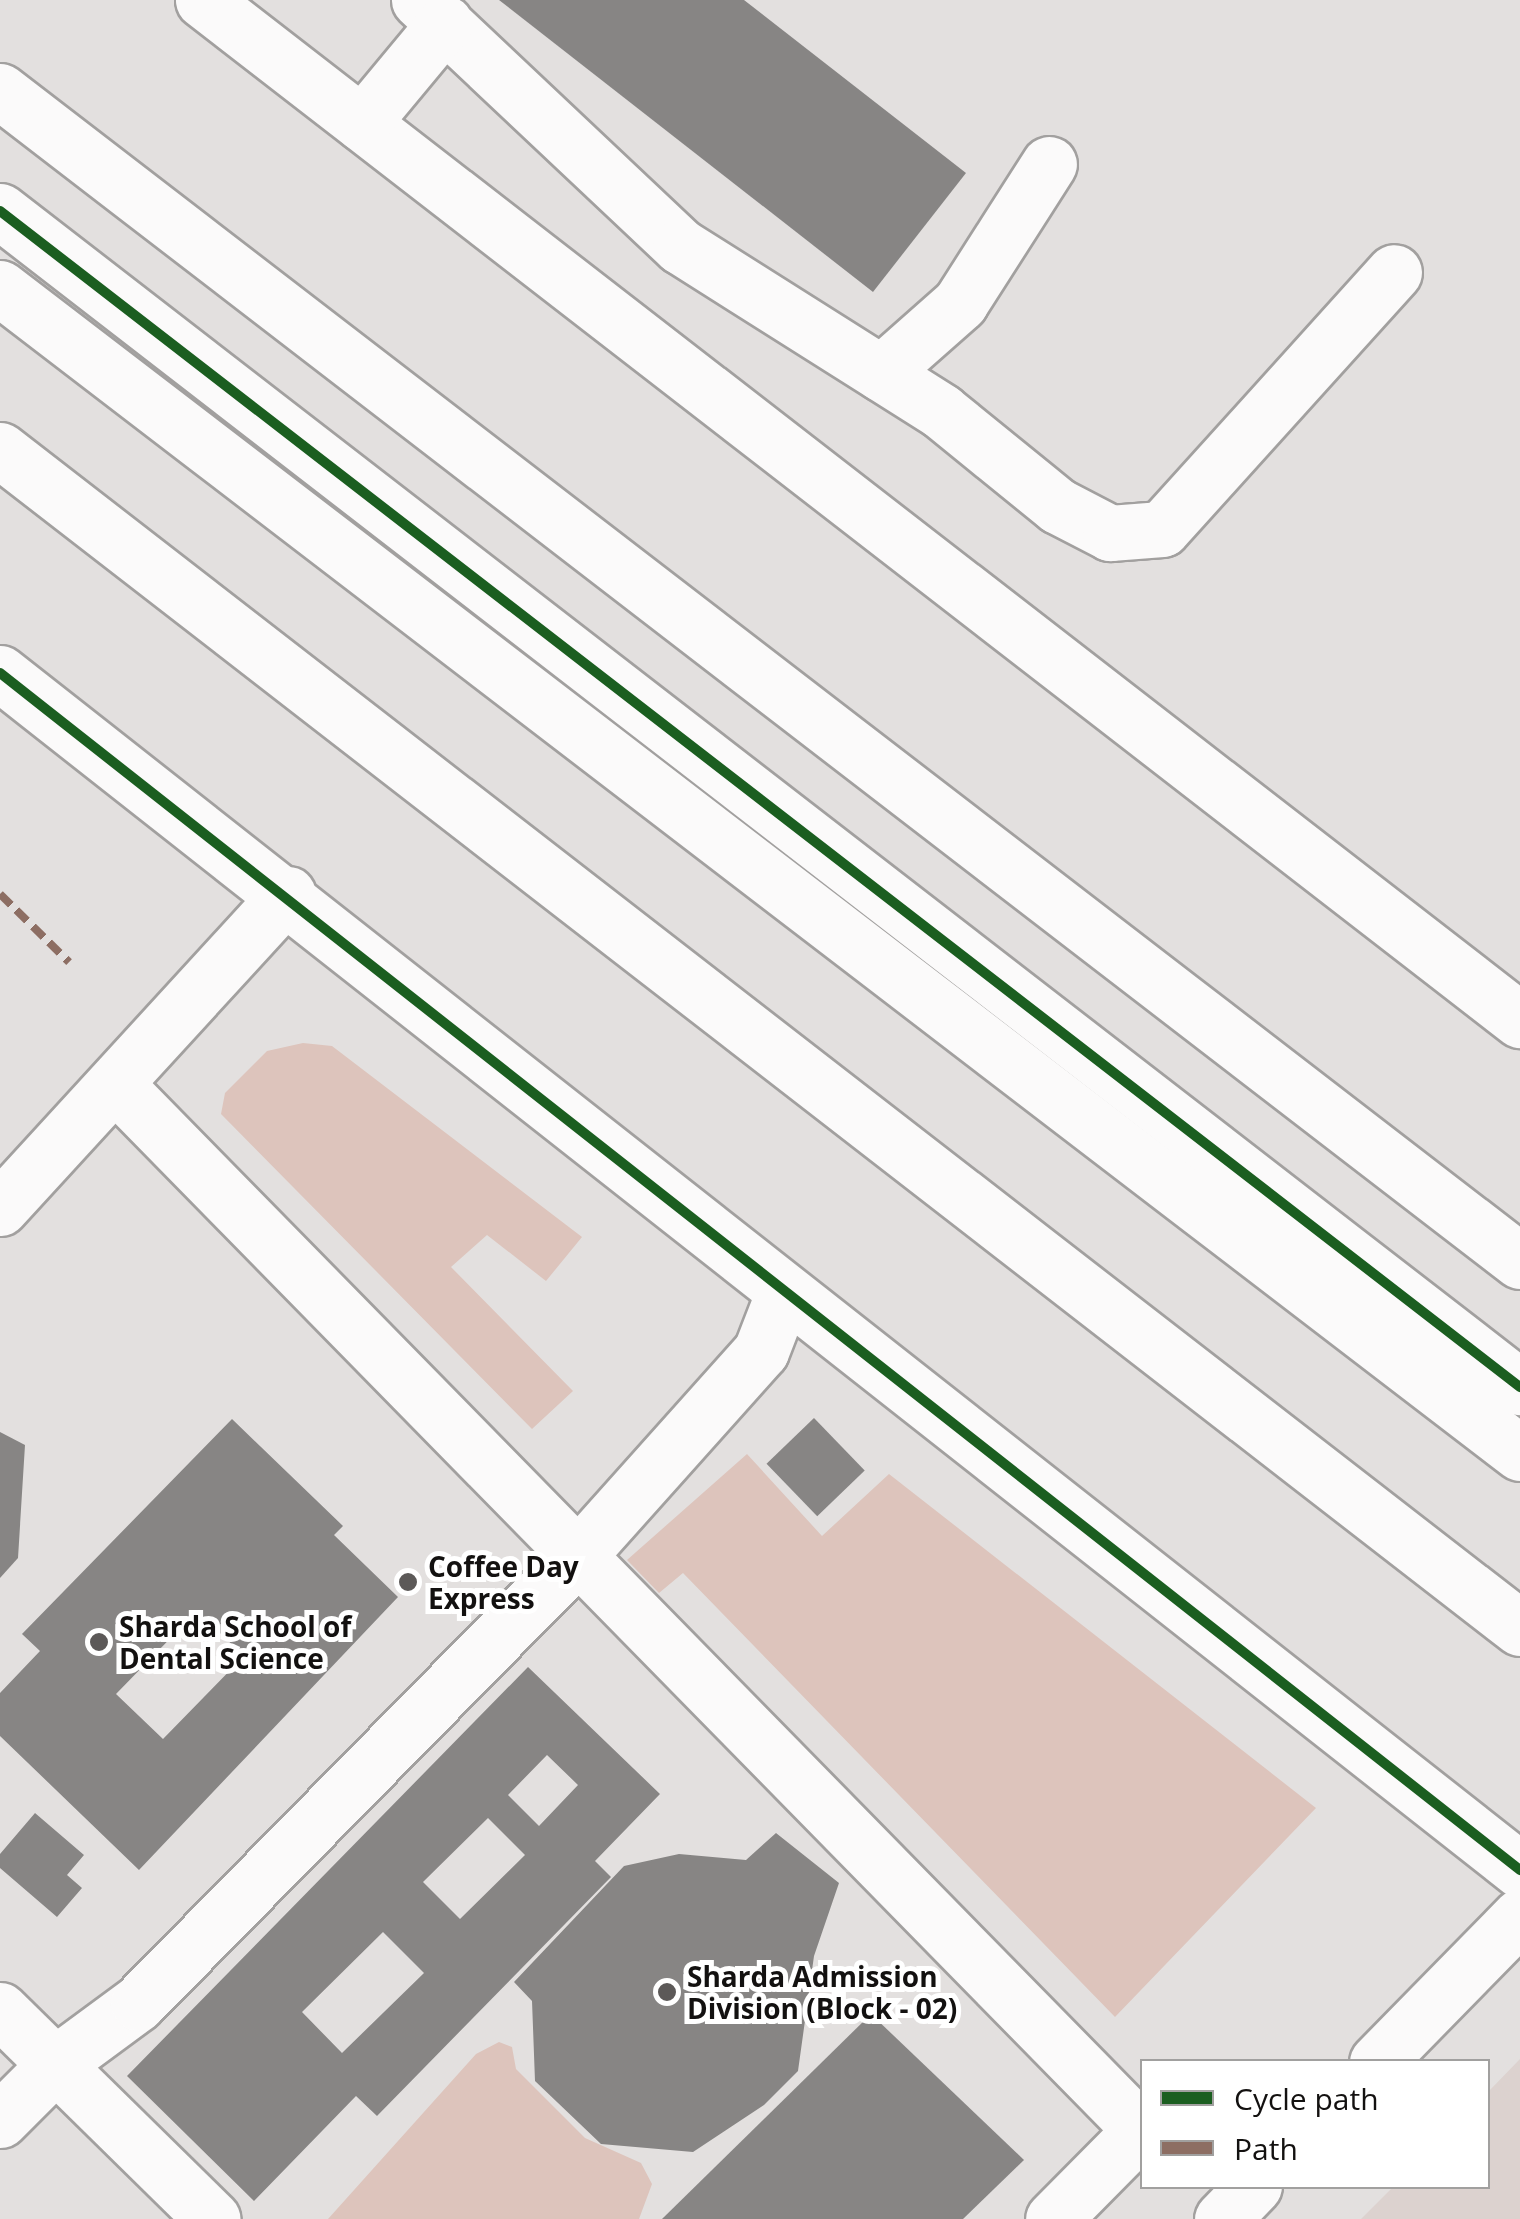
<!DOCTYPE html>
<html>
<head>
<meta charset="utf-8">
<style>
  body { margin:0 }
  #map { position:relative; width:1520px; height:2219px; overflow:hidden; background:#e3e0df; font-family:"Open Sans",sans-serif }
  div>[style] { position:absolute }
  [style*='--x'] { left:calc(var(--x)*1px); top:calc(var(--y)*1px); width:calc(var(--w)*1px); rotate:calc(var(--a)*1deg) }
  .built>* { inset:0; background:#dcd2cf }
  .green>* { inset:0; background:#ddc4bc }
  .building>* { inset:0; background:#878584; transform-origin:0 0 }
  .roads { filter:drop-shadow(2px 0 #a2a09f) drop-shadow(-2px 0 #a2a09f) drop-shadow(0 2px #a2a09f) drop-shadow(0 -2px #a2a09f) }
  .minor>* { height:55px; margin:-27.5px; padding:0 27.5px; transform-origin:27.5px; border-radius:27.5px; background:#fbfafa }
  .quiet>* { height:8px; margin-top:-4px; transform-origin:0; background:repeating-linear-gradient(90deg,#8d6e63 0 15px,transparent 0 23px) }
  .cycleway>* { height:10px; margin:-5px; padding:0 5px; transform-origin:5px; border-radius:5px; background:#1b5e20 }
  .dots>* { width:28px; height:28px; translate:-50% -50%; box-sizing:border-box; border:5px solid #fff; border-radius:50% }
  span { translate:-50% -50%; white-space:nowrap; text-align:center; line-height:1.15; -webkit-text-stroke:10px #fff; paint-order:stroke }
  .poi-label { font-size:28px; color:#131110; font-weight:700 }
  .left { translate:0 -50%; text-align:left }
  .legend { position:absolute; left:1140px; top:2059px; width:350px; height:130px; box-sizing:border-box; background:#fff; border:2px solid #a1a09f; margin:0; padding:12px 18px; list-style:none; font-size:30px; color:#131110 }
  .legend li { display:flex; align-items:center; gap:20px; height:50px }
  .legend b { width:50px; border:2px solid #a1a09f }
</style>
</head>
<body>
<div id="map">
  <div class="built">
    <i style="clip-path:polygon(1520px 2059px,1520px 2219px,1361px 2219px,1393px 2187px,1488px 2186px,1488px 2092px)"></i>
  </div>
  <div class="green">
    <i style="clip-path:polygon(303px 1043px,332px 1046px,582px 1237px,546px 1281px,487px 1235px,451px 1267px,573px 1391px,532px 1429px,221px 1114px,225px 1093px,267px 1051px)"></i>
    <i style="clip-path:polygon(747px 1454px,822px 1536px,889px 1474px,1316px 1808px,1115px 2017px,683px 1573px,659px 1593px,627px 1560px)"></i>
    <i style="clip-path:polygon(499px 2042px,512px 2047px,516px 2069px,585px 2138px,641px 2163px,652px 2184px,639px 2219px,328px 2219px,476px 2054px)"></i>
  </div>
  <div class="building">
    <i style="clip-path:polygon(499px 0,744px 0,966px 173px,873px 292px)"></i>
    <i style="left:814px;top:1418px;width:73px;height:66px;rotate:46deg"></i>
    <i style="clip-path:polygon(evenodd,232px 1419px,343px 1526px,334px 1535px,398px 1597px,139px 1870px,0 1736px,0 1693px,40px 1651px,22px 1634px,232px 1419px,197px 1611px,244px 1656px,163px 1739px,116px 1694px,197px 1611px)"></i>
    <i style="clip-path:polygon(0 1432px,25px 1445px,18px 1558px,0 1578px)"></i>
    <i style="clip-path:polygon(evenodd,528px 1667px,660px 1794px,595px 1861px,611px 1877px,377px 2116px,356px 2096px,254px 2201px,127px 2076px,528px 1667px,547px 1755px,578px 1785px,539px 1826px,508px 1795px,547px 1755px,528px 1667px,488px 1818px,525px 1855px,460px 1919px,423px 1882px,488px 1818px,528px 1667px,383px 1932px,424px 1973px,342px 2053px,302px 2012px,383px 1932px)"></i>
    <i style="clip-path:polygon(35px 1813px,84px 1855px,67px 1875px,82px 1888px,57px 1917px,0 1868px,0 1854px)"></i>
    <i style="clip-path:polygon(776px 1833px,839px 1883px,814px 1956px,798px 2071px,764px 2105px,693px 2152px,601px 2144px,535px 2081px,532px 2001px,514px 1982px,624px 1866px,679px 1854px,746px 1860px)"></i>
    <i style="clip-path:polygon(871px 2014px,1024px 2160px,963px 2219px,662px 2219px)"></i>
  </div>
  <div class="roads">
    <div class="minor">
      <i style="--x:203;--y:0;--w:1666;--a:37.76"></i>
      <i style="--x:419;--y:0;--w:359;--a:43.3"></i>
      <i style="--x:680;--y:246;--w:309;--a:32.3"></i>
      <i style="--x:941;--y:411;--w:151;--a:39.1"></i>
      <i style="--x:1058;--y:506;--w:59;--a:27.4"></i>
      <i style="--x:1110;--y:533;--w:52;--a:-4.4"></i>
      <i style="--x:1162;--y:529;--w:346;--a:-47.9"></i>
      <i style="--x:0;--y:91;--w:1918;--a:37.59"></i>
      <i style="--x:362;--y:123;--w:130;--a:-50.3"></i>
      <i style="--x:0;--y:211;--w:1922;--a:37.73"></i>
      <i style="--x:0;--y:288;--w:1915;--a:37.47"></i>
      <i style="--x:881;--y:373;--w:106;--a:-41.5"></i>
      <i style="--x:960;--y:303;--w:165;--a:-57.4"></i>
      <i style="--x:0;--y:450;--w:1923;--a:37.78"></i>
      <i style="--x:0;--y:673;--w:1935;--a:38.22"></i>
      <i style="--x:116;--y:1085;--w:1464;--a:45.55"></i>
      <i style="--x:1141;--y:2130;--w:125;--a:134.7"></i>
      <i style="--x:0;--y:1208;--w:426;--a:-47.5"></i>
      <i style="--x:0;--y:2010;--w:298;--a:44.5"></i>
      <i style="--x:1377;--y:2062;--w:204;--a:-45.6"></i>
      <i style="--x:0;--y:2120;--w:82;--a:-45"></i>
      <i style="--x:58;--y:2062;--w:99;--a:-36.4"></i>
      <i style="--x:138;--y:2003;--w:623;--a:-45.46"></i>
      <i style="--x:575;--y:1559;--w:279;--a:-48.2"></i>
      <i style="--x:761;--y:1351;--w:61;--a:-68.9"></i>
      <i style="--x:1222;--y:2219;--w:46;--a:-45.9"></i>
    </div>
  </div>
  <div class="quiet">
    <i style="--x:0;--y:894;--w:97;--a:44.6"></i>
  </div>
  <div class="cycleway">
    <i style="--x:0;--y:211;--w:1922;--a:37.73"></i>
    <i style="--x:0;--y:673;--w:1935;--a:38.22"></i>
  </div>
  <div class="dots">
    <i style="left:408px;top:1582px;background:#5c5958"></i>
    <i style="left:99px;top:1642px;background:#5c5958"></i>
    <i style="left:667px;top:1992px;background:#5c5958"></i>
  </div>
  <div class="poi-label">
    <span class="left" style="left:428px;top:1582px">Coffee Day<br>Express</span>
    <span class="left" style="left:119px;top:1642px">Sharda School of<br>Dental Science</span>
    <span class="left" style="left:687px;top:1992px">Sharda Admission<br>Division (Block - 02)</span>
  </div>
  <ul class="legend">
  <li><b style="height:12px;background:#1b5e20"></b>Cycle path</li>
  <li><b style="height:12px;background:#8d6e63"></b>Path</li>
  </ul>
</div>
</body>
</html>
